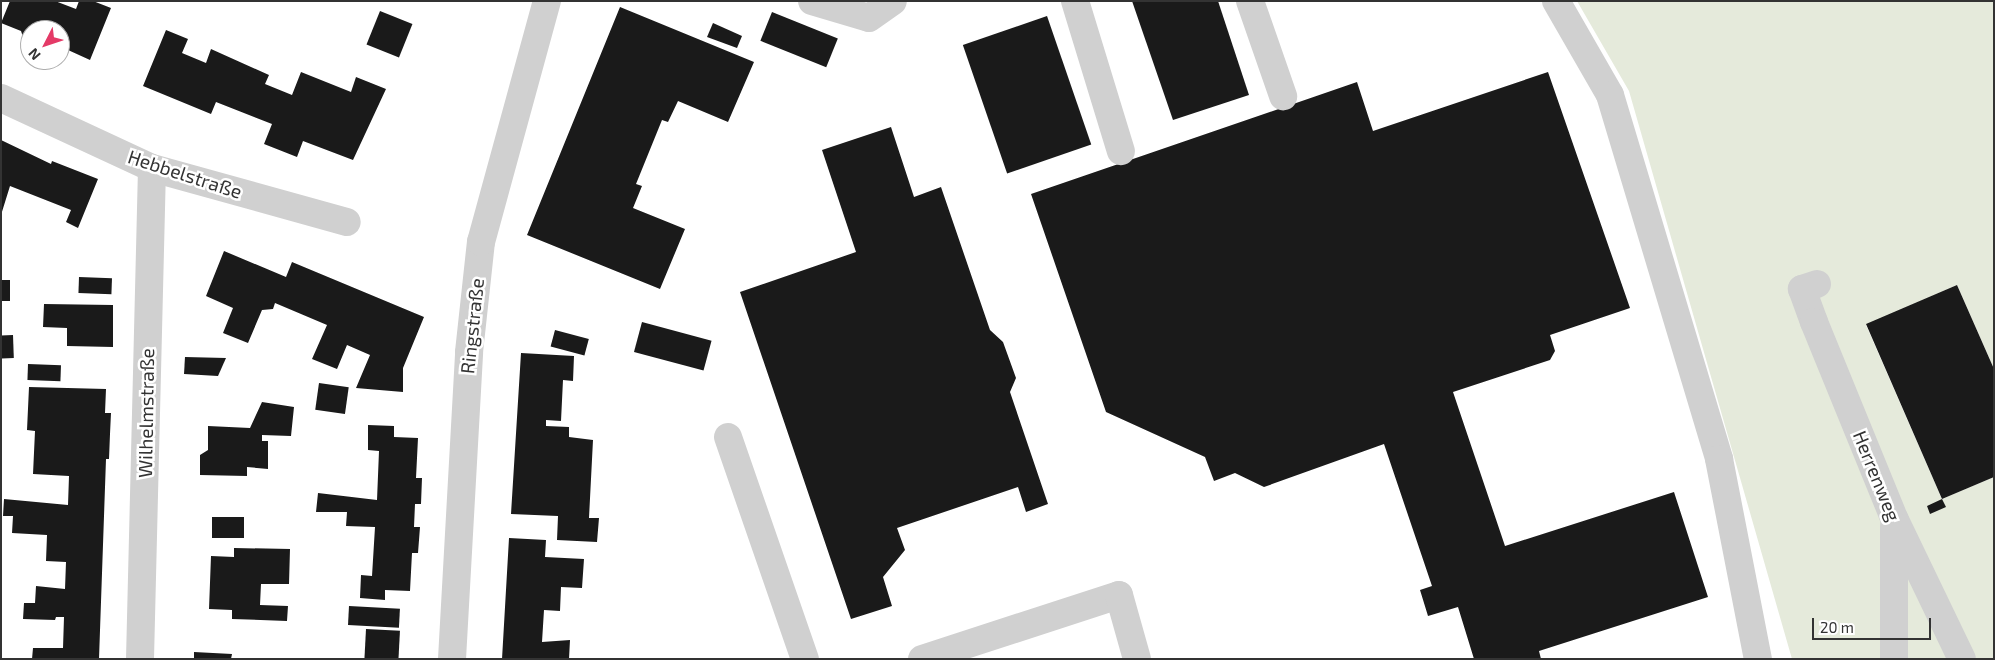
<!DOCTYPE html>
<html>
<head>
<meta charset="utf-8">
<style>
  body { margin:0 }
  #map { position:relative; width:1995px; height:660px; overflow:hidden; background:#fff; font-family:"Exo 2",sans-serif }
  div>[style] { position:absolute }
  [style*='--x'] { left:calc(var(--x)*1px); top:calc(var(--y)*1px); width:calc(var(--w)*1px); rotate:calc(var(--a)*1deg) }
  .green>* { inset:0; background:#e5eadb }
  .building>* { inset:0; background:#1a1a1a; transform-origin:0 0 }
  .minor>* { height:28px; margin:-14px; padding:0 14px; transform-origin:14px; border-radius:14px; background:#d0d0d0 }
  span { translate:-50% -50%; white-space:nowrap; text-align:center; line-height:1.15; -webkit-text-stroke:5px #fff; paint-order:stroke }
  .street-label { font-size:19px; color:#333 }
  .frame { position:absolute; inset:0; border:2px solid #333; pointer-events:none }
  .north { position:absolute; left:20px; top:20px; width:50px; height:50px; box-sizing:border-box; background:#fff; border:1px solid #adadad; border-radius:50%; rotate:229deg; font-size:14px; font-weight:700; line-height:20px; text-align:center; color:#333 }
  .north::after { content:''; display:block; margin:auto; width:18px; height:22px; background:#e43a67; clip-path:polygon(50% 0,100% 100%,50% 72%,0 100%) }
  .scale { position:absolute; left:1812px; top:618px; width:119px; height:22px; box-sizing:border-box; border:2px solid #333; border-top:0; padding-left:6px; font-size:15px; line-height:18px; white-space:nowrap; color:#333; -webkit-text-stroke:4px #fff; paint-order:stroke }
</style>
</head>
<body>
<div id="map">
  <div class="green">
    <i style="clip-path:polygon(1577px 1px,1994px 1px,1994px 369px,1957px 285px,1866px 325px,1942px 499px,1994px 477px,1994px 659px,1792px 659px,1629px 91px)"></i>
  </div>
  <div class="building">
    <i style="clip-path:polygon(10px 1px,55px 1px,76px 9px,79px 1px,93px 1px,111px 8px,90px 60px,68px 50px,60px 53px,60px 30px,30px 30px,30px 42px,24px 40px,21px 31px,1px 23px)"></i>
    <i style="clip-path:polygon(1132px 1px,1218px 1px,1249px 95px,1173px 120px)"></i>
    <i style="clip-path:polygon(620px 7px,754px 62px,728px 122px,678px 101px,668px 122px,662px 120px,636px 184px,642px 186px,633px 208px,685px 229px,660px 289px,527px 235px)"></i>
    <i style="left:380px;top:11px;width:35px;height:36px;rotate:22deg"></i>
    <i style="left:772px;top:12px;width:71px;height:31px;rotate:22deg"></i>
    <i style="left:1047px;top:16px;width:136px;height:89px;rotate:71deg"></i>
    <i style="clip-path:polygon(713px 23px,742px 36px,737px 48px,707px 37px)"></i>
    <i style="clip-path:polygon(166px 30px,188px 39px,182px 53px,206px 63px,211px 49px,269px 75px,265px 84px,292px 95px,301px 72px,351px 92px,356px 77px,386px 89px,353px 160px,303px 141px,297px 157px,264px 144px,272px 124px,216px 102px,211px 114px,143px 86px)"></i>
    <i style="clip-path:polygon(1548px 72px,1630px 308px,1550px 335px,1555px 351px,1550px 360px,1453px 392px,1505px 546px,1674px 492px,1708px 597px,1539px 651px,1541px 659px,1474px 659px,1458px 607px,1428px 616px,1420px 590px,1432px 586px,1384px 444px,1264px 487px,1235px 473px,1214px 481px,1205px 457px,1106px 412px,1031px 194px,1357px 82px,1373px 131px)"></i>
    <i style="clip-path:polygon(891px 127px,914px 197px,941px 187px,990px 330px,1003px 342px,1016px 378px,1010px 392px,1048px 504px,1026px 512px,1018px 487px,897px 528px,905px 550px,883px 577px,892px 606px,851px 619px,740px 292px,856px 252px,822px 150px)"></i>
    <i style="clip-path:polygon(1px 140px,51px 164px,52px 161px,98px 179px,78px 228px,66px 222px,71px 210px,10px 186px,1px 215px)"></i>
    <i style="clip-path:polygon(224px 251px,286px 277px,292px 262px,424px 317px,403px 368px,403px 392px,356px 388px,370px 355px,347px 345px,337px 369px,312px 359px,327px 325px,275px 303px,273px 309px,262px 310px,248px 343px,223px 333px,233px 308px,206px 296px)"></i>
    <i style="left:79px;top:277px;width:33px;height:16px;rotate:2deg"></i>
    <i style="left:1px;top:280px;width:9px;height:21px"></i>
    <i style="clip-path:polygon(1957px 285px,1994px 369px,1994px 477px,1942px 499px,1946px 507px,1930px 514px,1927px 506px,1942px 499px,1866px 324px)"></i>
    <i style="clip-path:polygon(44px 304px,113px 305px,113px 347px,67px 346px,67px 328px,43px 327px)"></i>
    <i style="left:642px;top:322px;width:72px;height:31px;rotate:15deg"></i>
    <i style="left:555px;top:330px;width:35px;height:17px;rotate:15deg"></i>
    <i style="left:13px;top:335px;width:23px;height:12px;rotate:88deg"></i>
    <i style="clip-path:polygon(521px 353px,574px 356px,573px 381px,563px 380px,561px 421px,546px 420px,546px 426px,569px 427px,569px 437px,593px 440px,589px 518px,599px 518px,597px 542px,557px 540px,558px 516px,511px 514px)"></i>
    <i style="clip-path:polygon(185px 357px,226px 358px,218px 376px,184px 374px)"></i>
    <i style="left:28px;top:364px;width:33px;height:16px;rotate:2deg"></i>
    <i style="left:319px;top:383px;width:30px;height:27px;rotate:8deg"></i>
    <i style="clip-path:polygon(29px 387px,106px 389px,105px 413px,111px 413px,110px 434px,109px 459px,106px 459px,99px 659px,32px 659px,33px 648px,63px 648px,64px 617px,56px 617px,55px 620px,23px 619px,24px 603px,35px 603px,36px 586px,65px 589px,66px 562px,46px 561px,47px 535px,12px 533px,13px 516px,3px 516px,4px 499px,68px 505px,69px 476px,33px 474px,35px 431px,27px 430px)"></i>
    <i style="clip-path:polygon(262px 402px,294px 407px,291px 436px,262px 435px,262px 441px,268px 441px,268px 469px,247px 467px,247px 476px,200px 475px,200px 455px,208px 450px,208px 426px,250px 428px)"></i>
    <i style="clip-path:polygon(368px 425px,394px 426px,394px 437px,418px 438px,416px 478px,422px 478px,421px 504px,415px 504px,414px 527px,420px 527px,418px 553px,412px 553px,410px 591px,385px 590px,385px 600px,360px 598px,361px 575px,372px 576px,375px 527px,346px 526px,347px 512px,316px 512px,318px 493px,377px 500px,379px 451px,368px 450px)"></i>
    <i style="left:212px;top:517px;width:32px;height:21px"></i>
    <i style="clip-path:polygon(509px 538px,546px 540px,545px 557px,584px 559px,582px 588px,561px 587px,560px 611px,544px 610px,542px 642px,570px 640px,569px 659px,502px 659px)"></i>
    <i style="clip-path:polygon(234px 548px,290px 549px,289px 584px,261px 584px,260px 605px,288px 606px,287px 621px,232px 619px,232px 610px,209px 609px,211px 556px,234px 557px)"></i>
    <i style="left:349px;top:606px;width:51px;height:19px;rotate:3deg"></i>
    <i style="left:366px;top:629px;width:34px;height:30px;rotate:3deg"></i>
    <i style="clip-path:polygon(194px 652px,232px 654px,231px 659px,194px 659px)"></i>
  </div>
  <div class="minor">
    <i style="--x:812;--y:1;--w:59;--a:16.6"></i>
    <i style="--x:869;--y:18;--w:29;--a:-35"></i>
    <i style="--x:1075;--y:1;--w:157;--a:73"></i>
    <i style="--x:1250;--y:1;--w:101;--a:70.8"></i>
    <i style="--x:1556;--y:1;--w:108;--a:60.1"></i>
    <i style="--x:1610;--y:95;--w:380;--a:73.3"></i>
    <i style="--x:1719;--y:459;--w:204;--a:79"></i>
    <i style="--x:1;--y:98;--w:166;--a:24.9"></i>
    <i style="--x:152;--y:168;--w:202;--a:15.5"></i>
    <i style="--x:1817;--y:284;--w:16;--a:162"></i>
    <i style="--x:1802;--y:289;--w:35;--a:70"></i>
    <i style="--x:1814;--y:322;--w:214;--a:67.8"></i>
    <i style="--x:1895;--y:520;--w:154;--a:64.3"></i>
    <i style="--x:728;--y:437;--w:235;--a:70.9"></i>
    <i style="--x:140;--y:659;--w:491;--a:-88.6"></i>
    <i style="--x:452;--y:659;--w:307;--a:-86.8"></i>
    <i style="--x:469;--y:352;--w:111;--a:-83.8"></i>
    <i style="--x:481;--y:242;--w:250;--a:-74.7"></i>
    <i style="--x:922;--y:659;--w:207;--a:-18"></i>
    <i style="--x:1119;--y:595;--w:66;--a:74.3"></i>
    <i style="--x:1894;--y:659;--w:133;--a:-90"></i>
  </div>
  <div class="street-label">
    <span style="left:185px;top:174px;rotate:18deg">Hebbelstraße</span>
    <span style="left:472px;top:326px;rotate:-84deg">Ringstraße</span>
    <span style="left:146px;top:413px;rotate:-89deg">Wilhelmstraße</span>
    <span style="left:1877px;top:476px;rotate:68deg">Herrenweg</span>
  </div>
  <div class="frame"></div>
  <div class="north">N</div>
  <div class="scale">20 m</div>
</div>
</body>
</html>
